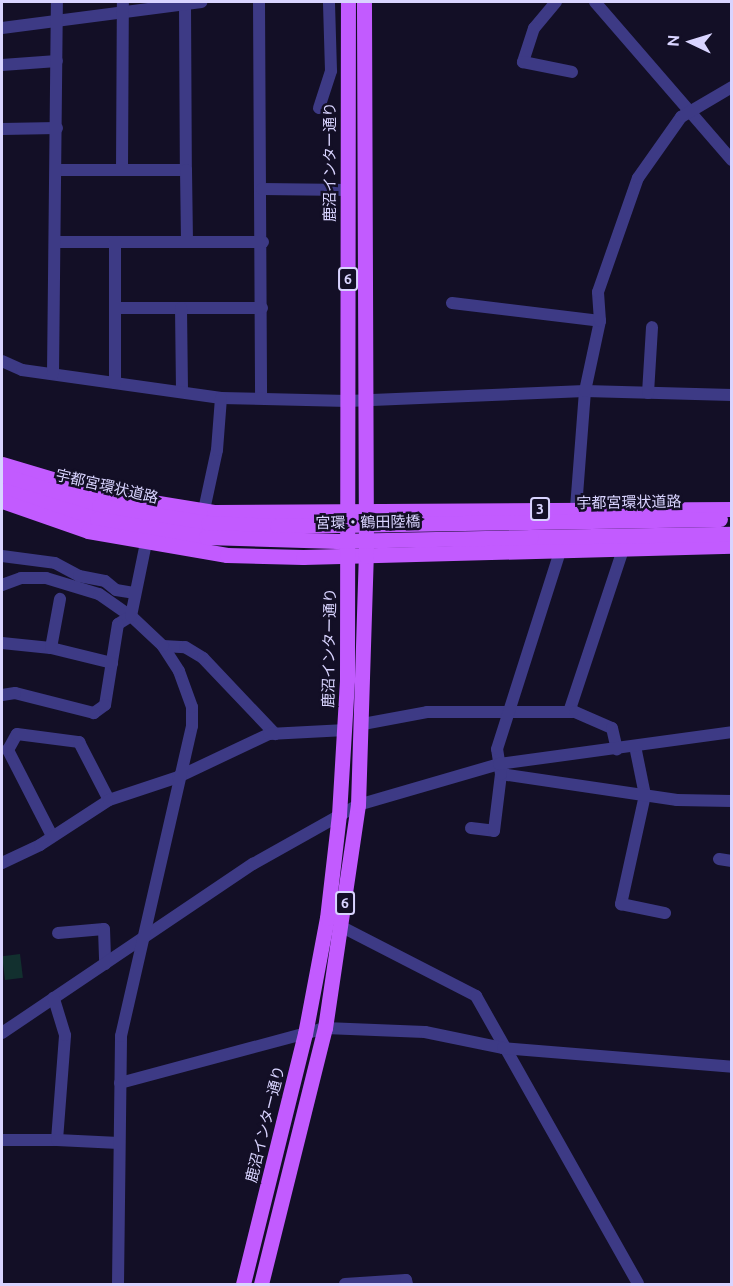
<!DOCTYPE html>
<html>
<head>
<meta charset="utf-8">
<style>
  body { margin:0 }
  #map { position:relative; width:733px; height:1286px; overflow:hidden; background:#130f26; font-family:Ubuntu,"Noto Sans JP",sans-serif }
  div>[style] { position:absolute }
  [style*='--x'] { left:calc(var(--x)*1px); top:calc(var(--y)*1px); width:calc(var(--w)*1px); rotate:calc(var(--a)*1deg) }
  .green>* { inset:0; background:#12302f; transform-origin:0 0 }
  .minor>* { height:12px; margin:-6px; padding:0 6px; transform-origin:6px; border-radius:6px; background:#3d3a85 }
  .major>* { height:15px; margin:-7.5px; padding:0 7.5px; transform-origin:7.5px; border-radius:7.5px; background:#c25bff }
  .major-bridge>* { height:15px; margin:-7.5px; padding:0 7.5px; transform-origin:7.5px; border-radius:7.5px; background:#c25bff }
  span { translate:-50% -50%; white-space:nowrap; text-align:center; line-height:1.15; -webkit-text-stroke:5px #130f26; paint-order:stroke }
  .shield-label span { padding:2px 4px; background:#130f26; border:2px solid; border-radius:4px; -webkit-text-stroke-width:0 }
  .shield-label { font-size:14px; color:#d9d4ff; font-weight:700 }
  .street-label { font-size:15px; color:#d9d4ff }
  .frame { position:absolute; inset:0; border:3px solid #d9d4ff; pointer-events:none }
  .north { position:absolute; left:661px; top:12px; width:60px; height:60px; -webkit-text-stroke:4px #130f26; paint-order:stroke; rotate:274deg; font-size:16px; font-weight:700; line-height:24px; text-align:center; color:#d9d4ff }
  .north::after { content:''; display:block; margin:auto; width:21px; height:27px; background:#d9d4ff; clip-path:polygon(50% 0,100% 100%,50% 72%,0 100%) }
</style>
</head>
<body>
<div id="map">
  <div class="green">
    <i style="left:20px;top:954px;width:24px;height:18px;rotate:83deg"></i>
  </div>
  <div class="minor">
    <i style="--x:259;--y:2;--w:396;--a:89.7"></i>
    <i style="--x:556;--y:2;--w:34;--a:130"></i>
    <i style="--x:534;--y:28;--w:36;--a:108"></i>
    <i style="--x:523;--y:62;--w:50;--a:11.5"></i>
    <i style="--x:595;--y:2;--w:209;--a:49.1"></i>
    <i style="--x:185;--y:4;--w:166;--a:89.7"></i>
    <i style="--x:2;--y:28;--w:201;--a:-7.4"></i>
    <i style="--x:2;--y:65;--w:55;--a:-4.2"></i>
    <i style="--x:319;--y:108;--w:39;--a:-72"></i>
    <i style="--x:331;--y:71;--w:69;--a:-91.7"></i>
    <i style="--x:2;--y:129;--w:55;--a:-1"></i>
    <i style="--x:122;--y:169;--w:167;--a:-89.7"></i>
    <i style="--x:57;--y:170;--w:129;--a:0"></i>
    <i style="--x:186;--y:170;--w:72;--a:89.2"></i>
    <i style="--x:262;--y:189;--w:86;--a:0.7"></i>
    <i style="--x:56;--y:242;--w:207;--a:0"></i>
    <i style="--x:452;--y:303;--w:149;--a:6.9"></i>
    <i style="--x:115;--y:308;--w:147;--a:0"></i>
    <i style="--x:181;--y:308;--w:84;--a:89.3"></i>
    <i style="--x:2;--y:361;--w:22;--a:24"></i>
    <i style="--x:22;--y:370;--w:201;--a:8"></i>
    <i style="--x:221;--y:398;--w:127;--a:1.4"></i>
    <i style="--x:348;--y:401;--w:237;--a:-2.4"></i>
    <i style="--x:585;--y:391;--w:147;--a:1.6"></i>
    <i style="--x:53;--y:374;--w:372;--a:-89.4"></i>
    <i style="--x:115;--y:383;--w:141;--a:-90"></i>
    <i style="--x:648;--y:393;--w:66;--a:-86.5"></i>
    <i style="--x:576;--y:508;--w:117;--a:-85.6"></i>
    <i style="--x:585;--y:391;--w:72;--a:-77.9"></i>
    <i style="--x:600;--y:321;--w:29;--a:-94"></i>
    <i style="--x:598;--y:292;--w:121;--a:-70.7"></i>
    <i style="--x:638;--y:178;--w:75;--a:-54.8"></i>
    <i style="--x:681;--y:117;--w:59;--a:-30.5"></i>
    <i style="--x:204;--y:510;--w:61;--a:-77.8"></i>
    <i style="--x:217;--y:450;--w:52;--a:-85.6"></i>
    <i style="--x:2;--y:556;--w:53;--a:7.5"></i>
    <i style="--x:55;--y:563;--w:27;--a:28"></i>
    <i style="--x:79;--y:576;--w:26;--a:11"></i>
    <i style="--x:105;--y:581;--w:14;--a:39"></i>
    <i style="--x:116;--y:590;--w:18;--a:9"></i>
    <i style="--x:2;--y:585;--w:20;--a:-20"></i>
    <i style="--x:21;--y:578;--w:25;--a:0"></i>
    <i style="--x:46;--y:578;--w:55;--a:16.8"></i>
    <i style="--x:99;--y:594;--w:39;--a:35"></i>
    <i style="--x:131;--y:616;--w:15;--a:148"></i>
    <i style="--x:118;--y:624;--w:82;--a:99.1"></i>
    <i style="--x:105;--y:705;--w:14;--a:144"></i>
    <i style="--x:94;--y:713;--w:81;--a:-165.8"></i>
    <i style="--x:15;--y:693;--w:13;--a:171"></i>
    <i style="--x:2;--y:643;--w:49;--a:5.8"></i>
    <i style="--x:51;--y:648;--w:63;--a:13.8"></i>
    <i style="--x:163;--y:646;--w:22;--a:3"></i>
    <i style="--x:185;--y:647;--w:21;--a:31"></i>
    <i style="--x:203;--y:658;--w:105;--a:46.5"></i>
    <i style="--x:51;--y:648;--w:50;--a:-79.6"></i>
    <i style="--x:569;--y:712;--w:174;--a:-71.6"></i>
    <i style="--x:363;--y:724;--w:65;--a:-10.6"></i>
    <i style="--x:427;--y:712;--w:148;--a:0"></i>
    <i style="--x:575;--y:712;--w:40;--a:23.4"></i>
    <i style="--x:612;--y:728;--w:22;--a:77"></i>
    <i style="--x:635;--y:746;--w:50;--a:78.5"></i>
    <i style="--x:645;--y:795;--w:112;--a:102.4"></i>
    <i style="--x:621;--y:904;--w:45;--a:11.6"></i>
    <i style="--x:501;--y:774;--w:178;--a:8.4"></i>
    <i style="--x:677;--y:800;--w:55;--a:1"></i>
    <i style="--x:471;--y:828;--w:23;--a:7"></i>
    <i style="--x:494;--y:831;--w:57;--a:-83"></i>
    <i style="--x:501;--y:774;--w:25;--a:-99"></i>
    <i style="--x:497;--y:749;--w:211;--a:-72.3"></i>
    <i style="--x:52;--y:836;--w:97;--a:-117.1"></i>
    <i style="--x:8;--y:750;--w:18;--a:-61"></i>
    <i style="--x:17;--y:734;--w:63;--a:7.4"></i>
    <i style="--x:79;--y:742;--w:65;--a:62.7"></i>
    <i style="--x:719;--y:859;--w:13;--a:9"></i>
    <i style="--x:2;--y:863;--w:42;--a:-25.3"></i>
    <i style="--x:40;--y:845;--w:82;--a:-33.1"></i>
    <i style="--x:109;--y:800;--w:73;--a:-18.4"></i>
    <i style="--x:178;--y:777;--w:101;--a:-25.3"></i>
    <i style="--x:269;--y:734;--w:77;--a:-3"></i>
    <i style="--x:342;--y:927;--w:151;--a:27.2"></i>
    <i style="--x:476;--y:996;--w:330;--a:60.6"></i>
    <i style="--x:58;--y:933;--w:46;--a:-5"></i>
    <i style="--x:104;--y:929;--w:35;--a:88"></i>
    <i style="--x:2;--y:1033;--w:303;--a:-34"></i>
    <i style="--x:253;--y:864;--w:120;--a:-29.3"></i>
    <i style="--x:358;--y:805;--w:147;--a:-16.2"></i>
    <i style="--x:499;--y:764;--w:235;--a:-7.8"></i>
    <i style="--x:120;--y:1083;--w:212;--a:-15"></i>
    <i style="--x:325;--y:1028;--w:100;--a:2.3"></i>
    <i style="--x:425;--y:1032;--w:80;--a:11.6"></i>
    <i style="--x:503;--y:1048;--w:230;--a:4.7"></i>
    <i style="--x:2;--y:1140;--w:55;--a:0"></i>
    <i style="--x:57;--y:1140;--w:105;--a:-85.6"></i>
    <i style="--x:65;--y:1035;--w:39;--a:-107"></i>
    <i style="--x:57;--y:1140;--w:62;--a:2.8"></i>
    <i style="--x:118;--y:1284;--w:248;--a:-89.3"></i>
    <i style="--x:121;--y:1036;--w:318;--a:-77.1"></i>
    <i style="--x:192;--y:726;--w:19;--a:-90"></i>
    <i style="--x:192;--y:707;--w:38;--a:-110"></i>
    <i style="--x:179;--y:671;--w:30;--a:-123"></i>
    <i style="--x:163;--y:646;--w:44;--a:-136.8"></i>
    <i style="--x:131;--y:616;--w:75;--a:-78.4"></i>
    <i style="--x:345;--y:1284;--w:61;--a:-3.8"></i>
    <i style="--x:406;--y:1280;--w:4;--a:76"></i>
  </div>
  <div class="major">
    <i style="--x:2;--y:464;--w:105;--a:16.5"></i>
    <i style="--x:103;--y:494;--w:112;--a:9.2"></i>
    <i style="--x:214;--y:512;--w:518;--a:-0.33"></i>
    <i style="--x:2;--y:475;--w:102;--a:17.7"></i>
    <i style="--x:99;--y:506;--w:110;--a:8.9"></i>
    <i style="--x:2;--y:490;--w:99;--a:17"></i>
    <i style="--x:97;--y:519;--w:110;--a:9.4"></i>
    <i style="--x:2;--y:501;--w:91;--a:19.2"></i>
    <i style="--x:88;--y:531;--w:141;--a:9.8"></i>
    <i style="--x:227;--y:555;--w:76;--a:1.5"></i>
    <i style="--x:303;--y:557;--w:429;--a:-1.5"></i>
    <i style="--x:528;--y:522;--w:192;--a:-0.9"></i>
    <i style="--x:531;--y:537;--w:201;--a:-0.9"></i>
    <i style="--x:243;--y:1284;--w:258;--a:-76.1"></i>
    <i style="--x:305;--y:1034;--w:118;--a:-79.3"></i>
    <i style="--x:327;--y:918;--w:104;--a:-83.4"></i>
    <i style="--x:339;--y:815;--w:135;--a:-86.6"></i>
    <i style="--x:347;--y:680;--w:678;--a:-89.92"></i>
    <i style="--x:261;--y:1284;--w:264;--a:-76"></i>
    <i style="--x:325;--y:1028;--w:225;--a:-81.6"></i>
    <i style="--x:358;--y:805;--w:249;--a:-88.2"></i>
    <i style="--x:366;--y:556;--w:554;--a:-90.21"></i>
  </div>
  <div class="major-bridge">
    <i style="--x:208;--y:523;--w:69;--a:2.5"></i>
    <i style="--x:277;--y:526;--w:251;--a:-0.9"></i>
    <i style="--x:206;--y:537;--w:131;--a:1.7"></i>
    <i style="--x:337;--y:541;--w:194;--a:-1.2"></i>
  </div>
  <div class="shield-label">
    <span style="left:348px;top:279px">6</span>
    <span style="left:540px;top:509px">3</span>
    <span style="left:345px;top:903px">6</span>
  </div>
  <div class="street-label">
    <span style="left:330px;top:162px;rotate:-90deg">鹿沼インター通り</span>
    <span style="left:107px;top:486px;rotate:13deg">宇都宮環状道路</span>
    <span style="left:629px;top:502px;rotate:-1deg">宇都宮環状道路</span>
    <span style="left:368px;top:522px;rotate:-1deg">宮環・鶴田陸橋</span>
    <span style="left:329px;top:648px;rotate:-89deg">鹿沼インター通り</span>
    <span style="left:265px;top:1124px;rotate:-76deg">鹿沼インター通り</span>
  </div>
  <div class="frame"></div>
  <div class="north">N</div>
</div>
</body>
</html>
